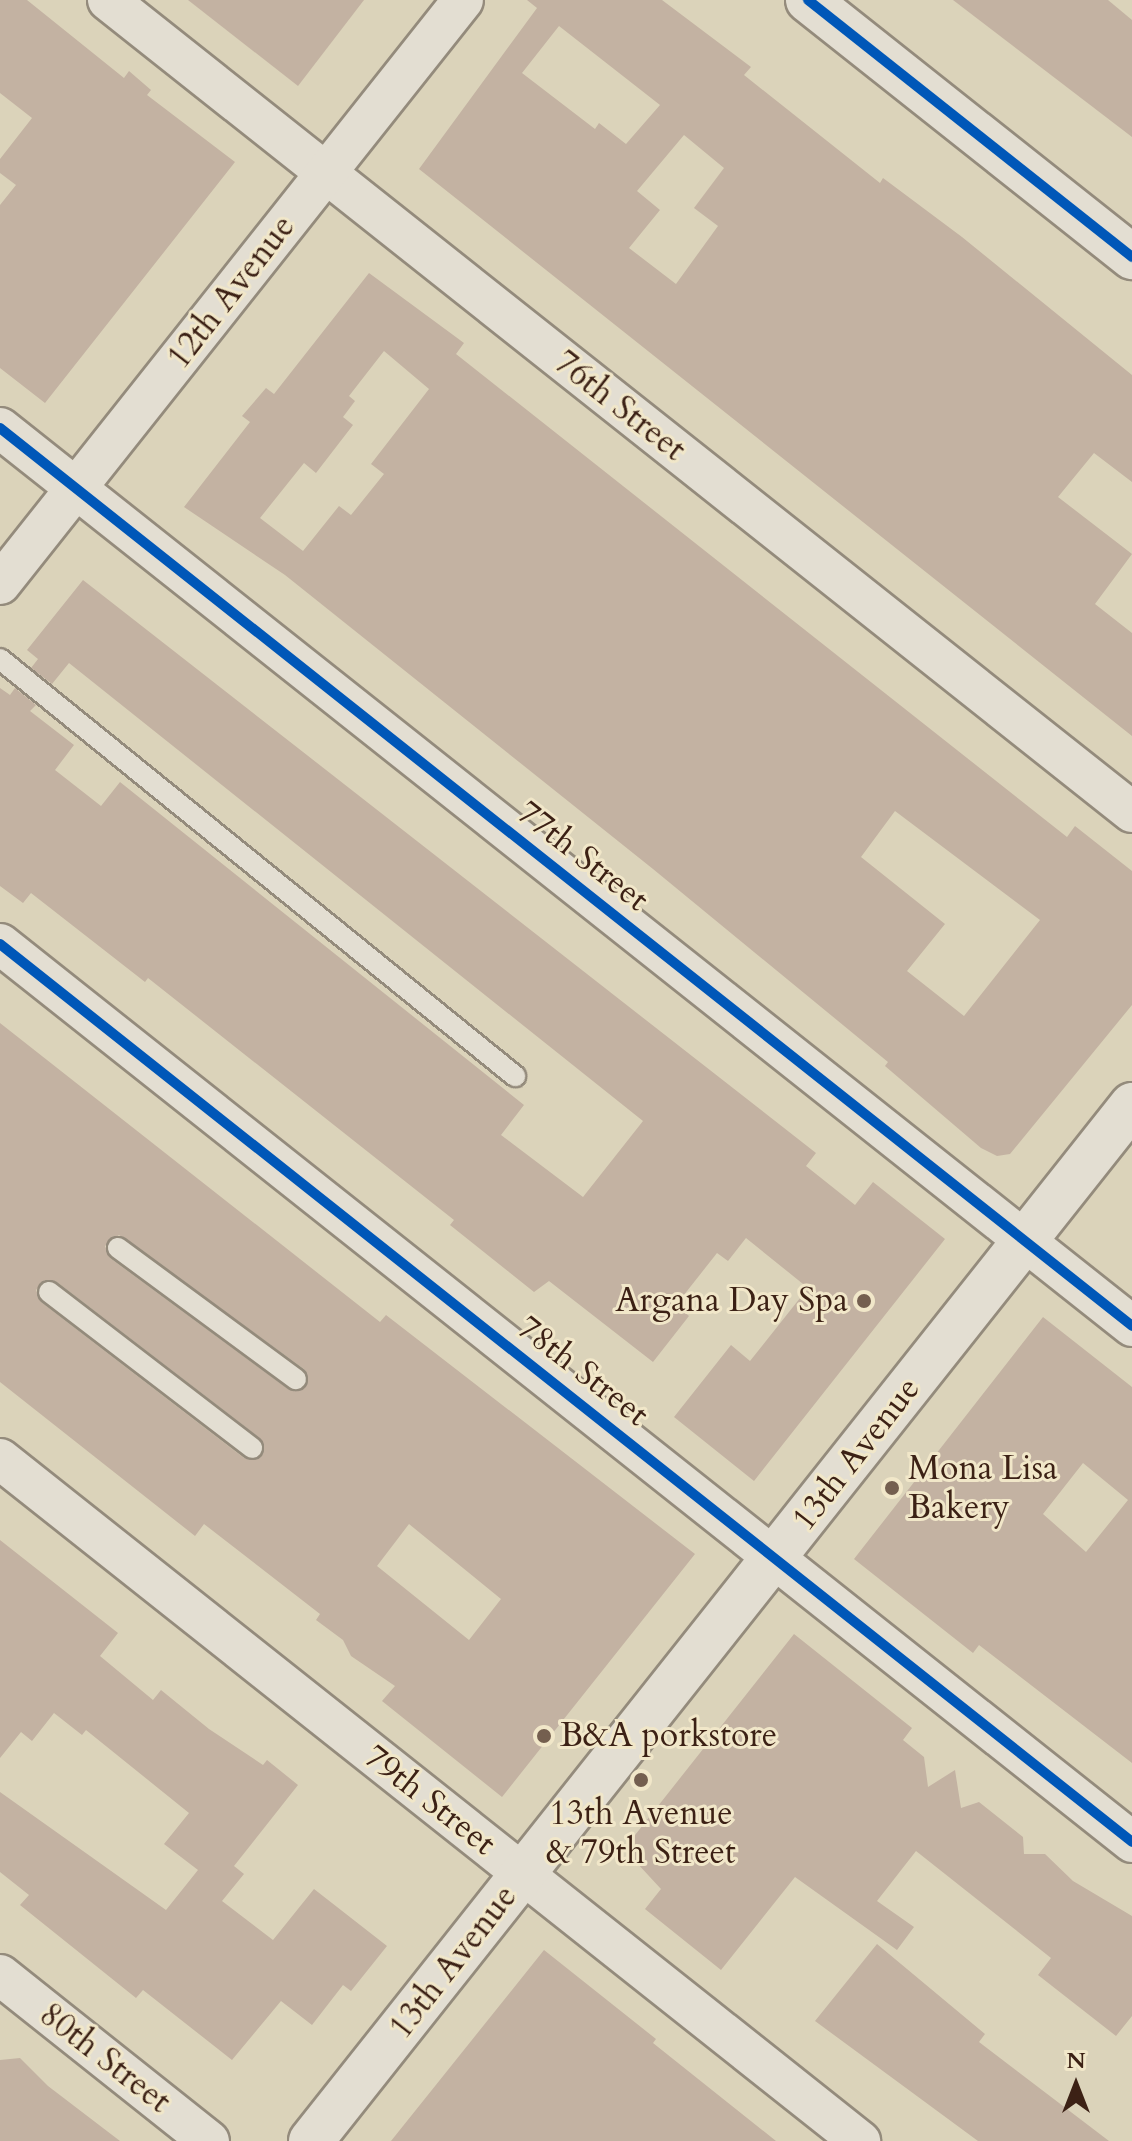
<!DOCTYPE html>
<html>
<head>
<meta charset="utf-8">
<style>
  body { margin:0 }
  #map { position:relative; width:1132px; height:2141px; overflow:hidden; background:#dbd3ba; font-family:Cardo,serif }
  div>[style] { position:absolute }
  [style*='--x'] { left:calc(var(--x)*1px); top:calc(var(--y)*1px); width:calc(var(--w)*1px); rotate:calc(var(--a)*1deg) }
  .building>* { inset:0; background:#c3b2a2 }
  .roads { filter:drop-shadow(2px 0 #948b7c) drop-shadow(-2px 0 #948b7c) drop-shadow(0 2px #948b7c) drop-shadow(0 -2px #948b7c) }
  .lane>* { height:20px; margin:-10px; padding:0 10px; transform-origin:10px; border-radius:10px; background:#e3ded2 }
  .street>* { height:40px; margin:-20px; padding:0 20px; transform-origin:20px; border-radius:20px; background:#e3ded2 }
  .secondary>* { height:44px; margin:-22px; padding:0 22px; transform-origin:22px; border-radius:22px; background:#e3ded2 }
  .cycleway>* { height:10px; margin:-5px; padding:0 5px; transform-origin:5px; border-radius:5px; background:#0057b8 }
  .dots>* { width:22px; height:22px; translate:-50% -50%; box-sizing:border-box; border:4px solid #f1e7c9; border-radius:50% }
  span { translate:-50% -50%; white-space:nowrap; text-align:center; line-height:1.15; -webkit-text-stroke:6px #f1e7c9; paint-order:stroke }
  .street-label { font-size:34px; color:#3c2115 }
  .poi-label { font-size:34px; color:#3c2115 }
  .right { translate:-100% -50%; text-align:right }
  .left { translate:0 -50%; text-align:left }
  .north { position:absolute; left:1036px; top:2045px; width:80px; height:80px; -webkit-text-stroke:6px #f1e7c9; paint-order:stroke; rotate:0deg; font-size:22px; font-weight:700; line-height:32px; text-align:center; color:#3c2115 }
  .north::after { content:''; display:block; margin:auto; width:28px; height:36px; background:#3c2115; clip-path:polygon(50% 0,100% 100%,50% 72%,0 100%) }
</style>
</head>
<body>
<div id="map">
  <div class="building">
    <i style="clip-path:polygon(0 0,27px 0,124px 78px,129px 71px,151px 90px,147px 95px,235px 162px,45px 403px,0 368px,0 205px,16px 185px,0 173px,0 159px,32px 118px,0 93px)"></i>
    <i style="clip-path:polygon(188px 0,364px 0,298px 86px)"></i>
    <i style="clip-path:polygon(evenodd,527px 0,662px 0,751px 67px,744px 75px,880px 183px,883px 178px,962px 237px,1132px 375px,1132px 482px,1094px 453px,1058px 497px,1132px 554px,1095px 604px,1132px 633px,1132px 736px,419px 169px,537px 8px,527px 0,559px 26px,660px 105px,626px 144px,599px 123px,595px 129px,522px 73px,559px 26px,527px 0,684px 135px,724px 168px,694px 208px,718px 226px,676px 284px,629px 248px,660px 210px,637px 191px,684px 135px)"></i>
    <i style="clip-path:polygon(953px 0,1108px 0,1132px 20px,1132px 137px)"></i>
    <i style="clip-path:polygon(evenodd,369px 273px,464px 343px,456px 354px,1067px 837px,1075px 826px,1132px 871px,1132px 1005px,1010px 1154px,997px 1156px,981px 1148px,885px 1066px,888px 1062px,653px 869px,285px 575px,184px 507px,250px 422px,242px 416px,266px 388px,274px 394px,369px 273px,384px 351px,429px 389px,371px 464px,384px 474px,351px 515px,339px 506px,303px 551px,260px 518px,304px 463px,316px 473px,353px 425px,343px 417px,355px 401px,349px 396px,384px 351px,369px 273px,895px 811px,1040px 920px,964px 1016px,907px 971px,945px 924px,861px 857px,895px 811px)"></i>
    <i style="clip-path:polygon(83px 580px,816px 1153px,806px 1166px,855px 1205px,873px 1182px,945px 1239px,754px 1481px,674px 1417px,731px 1345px,750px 1361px,808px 1288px,746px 1238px,728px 1261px,717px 1253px,676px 1305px,689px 1316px,653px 1362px,549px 1281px,534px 1292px,450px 1225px,454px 1220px,148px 978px,145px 982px,31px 893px,23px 903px,0 886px,0 688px,10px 695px,15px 688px,36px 705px,30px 711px,74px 745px,55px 770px,101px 806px,120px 782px,524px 1105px,501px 1135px,583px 1197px,643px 1121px,69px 663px,52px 684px,31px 668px,38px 659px,27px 650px)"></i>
    <i style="clip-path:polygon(evenodd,0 1023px,380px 1322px,386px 1315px,695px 1554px,502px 1797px,382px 1701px,395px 1686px,351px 1656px,343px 1640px,316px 1620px,320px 1614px,204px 1524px,195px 1536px,0 1382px,0 1023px,119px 1235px,304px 1369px,306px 1387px,288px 1389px,110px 1258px,105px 1246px,119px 1235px,0 1023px,45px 1280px,57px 1282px,260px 1438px,262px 1456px,244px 1458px,41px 1302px,36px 1290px,45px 1280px,0 1023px,409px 1524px,501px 1599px,469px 1640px,377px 1566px,409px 1524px)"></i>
    <i style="clip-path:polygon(evenodd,1043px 1317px,1132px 1387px,1132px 1763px,979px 1645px,973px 1653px,854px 1559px,1043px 1317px,1083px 1463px,1128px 1500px,1086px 1552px,1043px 1514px,1083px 1463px)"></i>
    <i style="clip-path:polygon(0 1540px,118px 1633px,100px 1656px,153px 1700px,161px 1690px,209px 1729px,263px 1765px,267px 1760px,298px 1785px,234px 1866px,244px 1874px,222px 1901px,273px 1940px,314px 1889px,387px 1946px,351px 1991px,343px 1985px,312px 2025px,281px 2001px,232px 2060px,143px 1990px,136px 1998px,20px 1905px,29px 1895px,0 1872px,0 1792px,166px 1910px,198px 1870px,164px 1844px,189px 1813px,86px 1730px,82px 1735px,54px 1713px,32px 1741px,21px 1732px,0 1758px)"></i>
    <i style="clip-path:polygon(794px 1634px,912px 1728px,903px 1740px,924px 1757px,928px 1787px,955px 1770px,961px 1808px,979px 1802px,1023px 1837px,1024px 1854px,1045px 1854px,1073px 1881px,1132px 1916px,1132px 2016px,1116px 2036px,1038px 1975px,1051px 1958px,916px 1851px,877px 1901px,914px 1927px,897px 1950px,795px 1877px,721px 1970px,645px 1909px,661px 1889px,624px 1849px)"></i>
    <i style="clip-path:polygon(877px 1944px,985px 2034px,979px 2042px,1109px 2141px,978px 2141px,815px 2021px)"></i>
    <i style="clip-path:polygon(544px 1950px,656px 2039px,653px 2043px,776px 2141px,391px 2141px)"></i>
    <i style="clip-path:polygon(20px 2058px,48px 2086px,120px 2141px,0 2141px,0 2060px)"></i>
  </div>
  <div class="roads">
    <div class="lane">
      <i style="--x:0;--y:659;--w:663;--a:39"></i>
      <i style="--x:118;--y:1248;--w:221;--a:36.4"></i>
      <i style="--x:49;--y:1292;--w:256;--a:37.5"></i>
    </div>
    <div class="street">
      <i style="--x:108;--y:0;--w:1307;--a:38.41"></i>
      <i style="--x:0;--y:428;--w:1445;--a:38.42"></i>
      <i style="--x:0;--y:584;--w:745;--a:-51.59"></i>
      <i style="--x:0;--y:944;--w:1445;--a:38.42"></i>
      <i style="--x:0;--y:1459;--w:1098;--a:38.42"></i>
      <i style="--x:0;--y:1975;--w:267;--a:38.5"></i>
    </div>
    <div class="secondary">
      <i style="--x:808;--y:0;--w:414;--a:38.4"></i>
      <i style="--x:311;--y:2141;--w:1322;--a:-51.6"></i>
    </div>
  </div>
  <div class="cycleway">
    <i style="--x:808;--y:0;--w:414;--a:38.4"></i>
    <i style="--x:0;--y:428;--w:1445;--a:38.42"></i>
    <i style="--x:0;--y:944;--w:1445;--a:38.42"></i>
  </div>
  <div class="dots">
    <i style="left:864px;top:1301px;background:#745f4f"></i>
    <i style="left:892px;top:1488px;background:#745f4f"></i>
    <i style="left:544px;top:1736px;background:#745f4f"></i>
    <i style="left:641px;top:1780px;background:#745f4f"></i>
  </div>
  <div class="street-label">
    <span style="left:231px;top:292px;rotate:-52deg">12th Avenue</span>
    <span style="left:620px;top:406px;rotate:38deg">76th Street</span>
    <span style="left:583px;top:856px;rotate:38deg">77th Street</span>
    <span style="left:583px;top:1371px;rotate:38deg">78th Street</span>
    <span style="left:856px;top:1454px;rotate:-52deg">13th Avenue</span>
    <span style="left:430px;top:1800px;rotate:38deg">79th Street</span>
    <span style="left:453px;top:1962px;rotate:-52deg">13th Avenue</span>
    <span style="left:105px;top:2058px;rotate:38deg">80th Street</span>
  </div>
  <div class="poi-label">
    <span class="right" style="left:848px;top:1301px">Argana Day Spa</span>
    <span class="left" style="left:908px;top:1488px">Mona Lisa<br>Bakery</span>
    <span class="left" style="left:560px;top:1736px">B&amp;A porkstore</span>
    <span style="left:641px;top:1833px">13th Avenue<br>&amp; 79th Street</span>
  </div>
  <div class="north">N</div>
</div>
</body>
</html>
